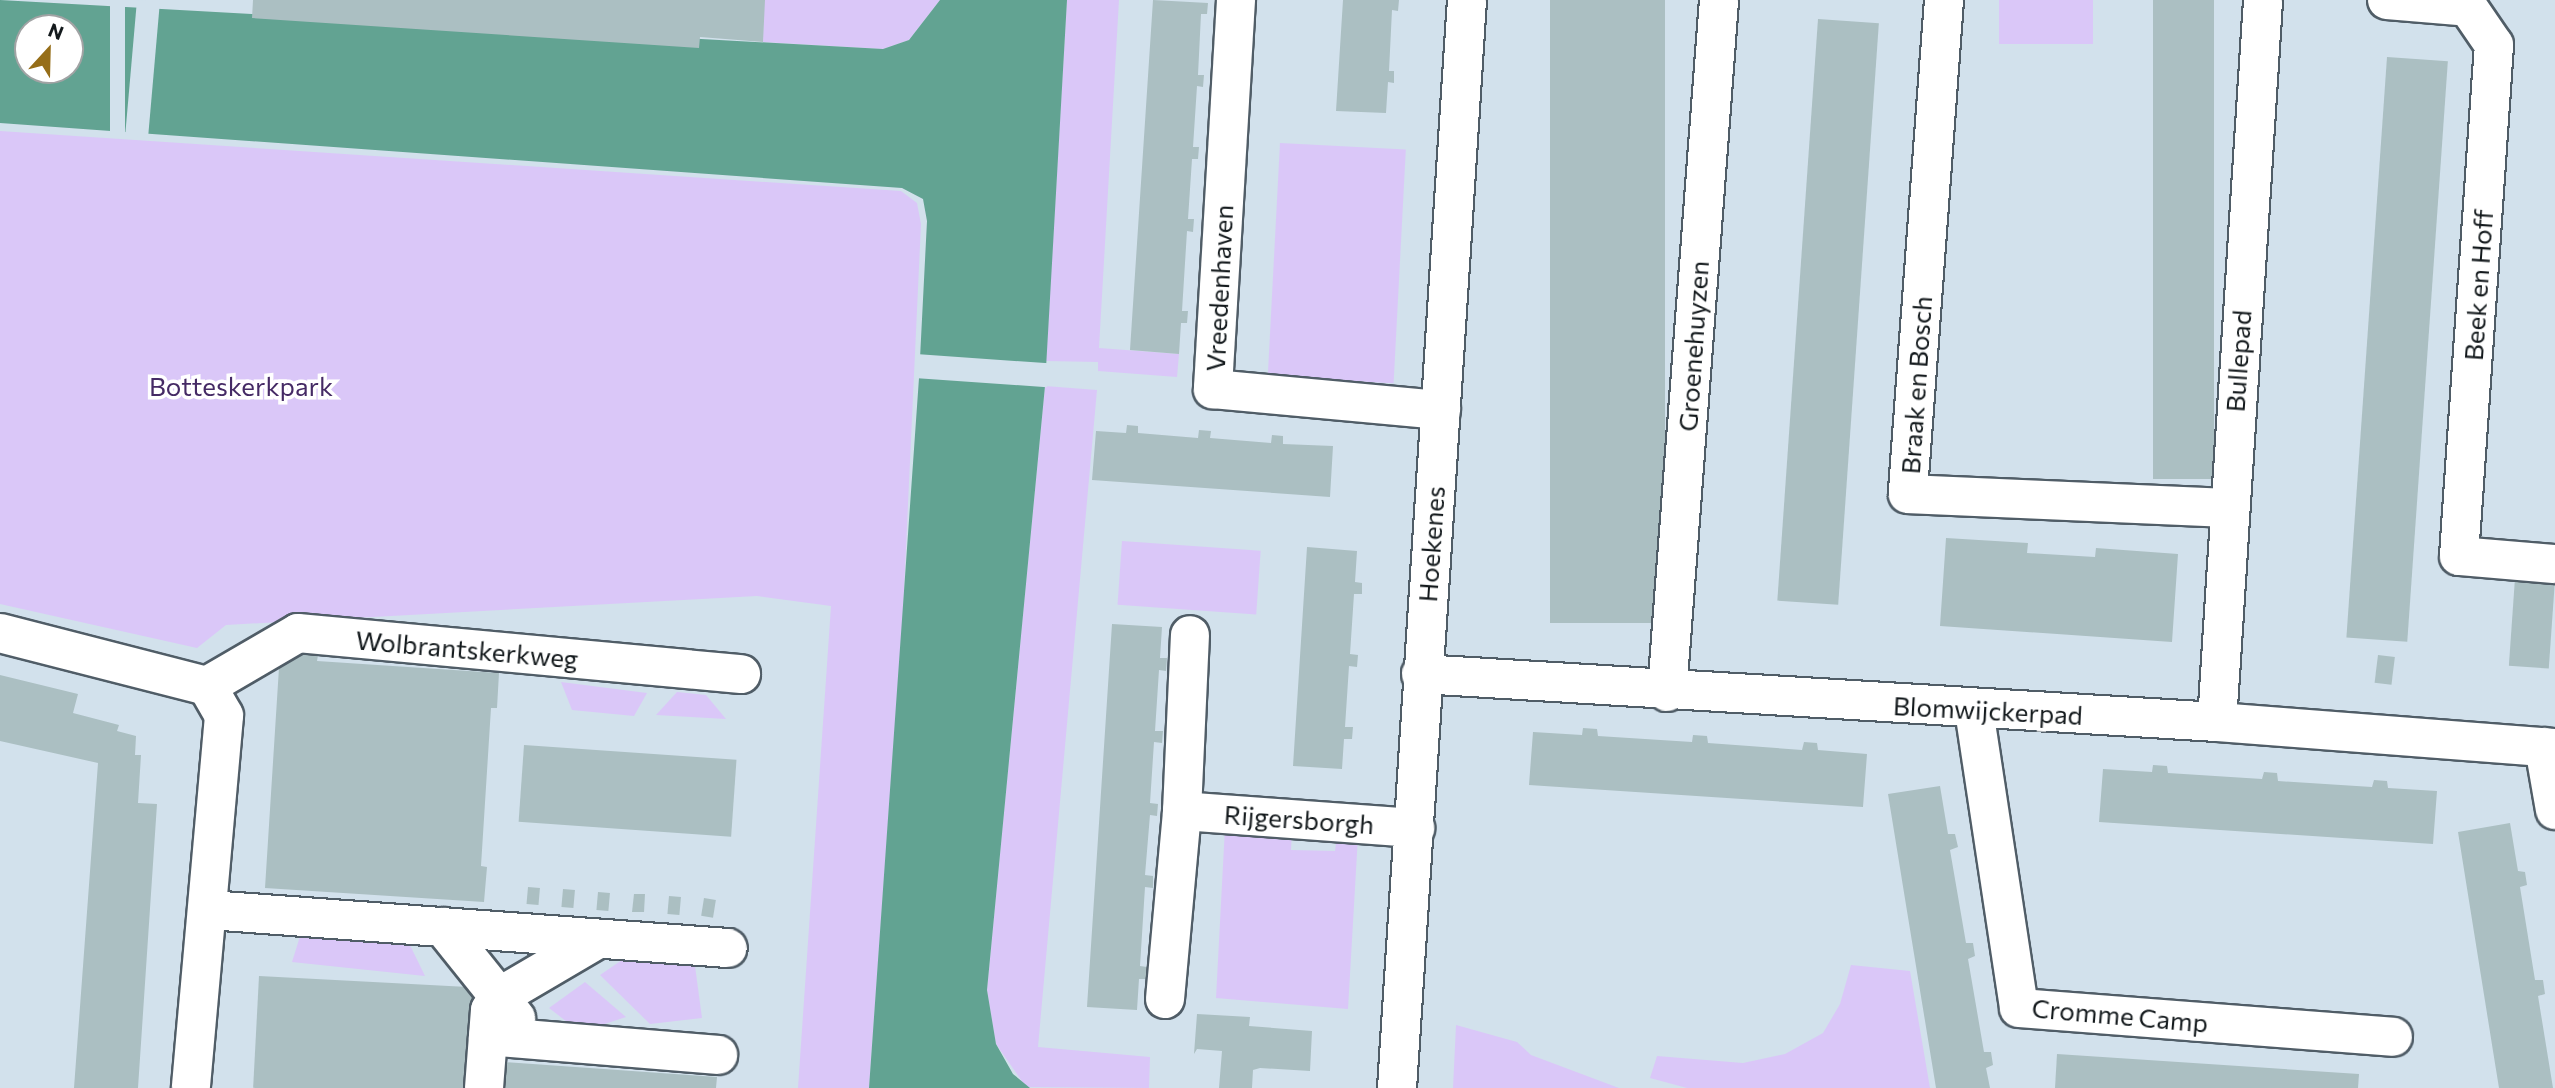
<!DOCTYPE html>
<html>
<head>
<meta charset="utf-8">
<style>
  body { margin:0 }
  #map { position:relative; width:2555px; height:1088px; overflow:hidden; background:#d2e1ec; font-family:Commissioner,sans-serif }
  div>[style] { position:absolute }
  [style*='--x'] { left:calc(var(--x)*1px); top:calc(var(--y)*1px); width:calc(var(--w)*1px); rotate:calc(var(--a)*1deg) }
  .green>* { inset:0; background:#dac7f8; transform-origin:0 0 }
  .water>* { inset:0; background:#62a392 }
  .pier>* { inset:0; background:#d2e1ec; transform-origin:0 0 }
  .building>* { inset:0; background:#abbfc2; transform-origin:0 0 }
  .roads { filter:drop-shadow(2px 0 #505d67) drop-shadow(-2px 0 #505d67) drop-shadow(0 2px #505d67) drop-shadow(0 -2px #505d67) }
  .minor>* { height:38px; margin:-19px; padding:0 19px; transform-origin:19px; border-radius:19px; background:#fff }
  span { translate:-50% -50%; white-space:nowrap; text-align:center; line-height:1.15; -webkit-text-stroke:7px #fff; paint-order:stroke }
  .street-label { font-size:26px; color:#13191c }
  .park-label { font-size:26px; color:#452a65 }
  .north { position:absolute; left:14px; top:14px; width:70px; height:70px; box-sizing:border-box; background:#fff; border:2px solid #a1a3a4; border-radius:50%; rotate:22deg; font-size:19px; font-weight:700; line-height:28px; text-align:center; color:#13191c }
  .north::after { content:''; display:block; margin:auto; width:24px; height:32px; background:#966e19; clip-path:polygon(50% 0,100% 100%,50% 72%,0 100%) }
</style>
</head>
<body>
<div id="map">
  <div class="green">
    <i style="clip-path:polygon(764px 0,940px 0,909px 40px,883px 49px,763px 42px)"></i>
    <i style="clip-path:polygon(1067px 0,1119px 0,1099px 348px,1179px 354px,1177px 377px,1098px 371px,1098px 362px,1046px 361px)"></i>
    <i style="left:1999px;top:0;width:94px;height:44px"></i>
    <i style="clip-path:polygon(0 131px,901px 191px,917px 203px,921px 224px,903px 612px,869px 1088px,798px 1088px,831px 606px,757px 596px,226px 625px,197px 648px,0 604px)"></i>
    <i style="left:1280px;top:143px;width:126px;height:234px;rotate:3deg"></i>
    <i style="clip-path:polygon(1045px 386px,1097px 390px,1038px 1047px,1150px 1057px,1149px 1088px,1026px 1087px,996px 1044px,987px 990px)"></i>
    <i style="left:1122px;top:541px;width:139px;height:64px;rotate:4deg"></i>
    <i style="clip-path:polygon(561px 682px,647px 693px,634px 716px,572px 710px)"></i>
    <i style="clip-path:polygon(677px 692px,706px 695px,726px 719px,656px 715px)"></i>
    <i style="clip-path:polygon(1225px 827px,1292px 831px,1291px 850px,1335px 851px,1337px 836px,1358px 836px,1348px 1009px,1216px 998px)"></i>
    <i style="clip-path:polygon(302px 930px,407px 939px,425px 976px,292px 962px)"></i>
    <i style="clip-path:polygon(625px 958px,695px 966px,702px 1018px,650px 1024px,600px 975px)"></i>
    <i style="clip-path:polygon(1851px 965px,1910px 971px,1930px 1088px,1687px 1088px,1650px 1078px,1657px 1056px,1743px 1063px,1785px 1054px,1823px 1033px,1840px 1004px)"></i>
    <i style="clip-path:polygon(585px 982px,626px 1017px,580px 1032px,549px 1008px)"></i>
    <i style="clip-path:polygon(1456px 1025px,1517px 1042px,1531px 1055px,1619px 1088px,1453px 1088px)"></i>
  </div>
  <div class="water">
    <i style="clip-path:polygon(evenodd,0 0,883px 49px,909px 40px,940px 0,1067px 0,1045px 386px,987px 990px,996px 1044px,1013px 1074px,1030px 1088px,869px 1088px,919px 378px,927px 221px,923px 199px,902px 188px,0 123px,0 0,28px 28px,70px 28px,70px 70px,28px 70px,28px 28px)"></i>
  </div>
  <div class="pier">
    <i style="left:110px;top:0;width:15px;height:134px"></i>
    <i style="left:137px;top:0;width:23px;height:136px;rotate:5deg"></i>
    <i style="left:916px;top:354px;width:133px;height:24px;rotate:4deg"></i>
  </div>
  <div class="building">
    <i style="clip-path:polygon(253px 0,765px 0,763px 42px,700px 37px,699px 48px,252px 18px)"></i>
    <i style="clip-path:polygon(1153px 0,1208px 3px,1207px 14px,1201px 14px,1198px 75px,1204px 75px,1203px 87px,1197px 86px,1193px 147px,1199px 147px,1198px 159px,1192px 159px,1188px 219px,1194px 219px,1193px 232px,1187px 231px,1182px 311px,1188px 311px,1187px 323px,1181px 323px,1179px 354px,1130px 350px)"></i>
    <i style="clip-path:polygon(1343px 0,1399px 0,1398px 11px,1392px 10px,1389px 71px,1394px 71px,1394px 83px,1388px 82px,1386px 113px,1336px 111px)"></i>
    <i style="left:1550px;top:0;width:115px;height:623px"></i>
    <i style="left:2153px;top:0;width:61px;height:479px"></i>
    <i style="left:1818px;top:19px;width:61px;height:583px;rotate:4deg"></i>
    <i style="left:2387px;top:57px;width:61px;height:582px;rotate:4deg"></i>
    <i style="clip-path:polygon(1127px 425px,1138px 426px,1138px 433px,1198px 438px,1199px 430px,1211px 431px,1210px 438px,1271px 443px,1272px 435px,1283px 436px,1283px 444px,1333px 446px,1330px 497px,1092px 480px,1096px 431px,1126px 433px)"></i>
    <i style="clip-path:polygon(1946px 538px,2028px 543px,2027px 553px,2095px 557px,2096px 548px,2178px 554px,2172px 642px,1940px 626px)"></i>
    <i style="clip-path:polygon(1307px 547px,1357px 551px,1355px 582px,1362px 583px,1362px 594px,1354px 594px,1350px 654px,1358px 655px,1357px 667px,1349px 666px,1345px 727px,1353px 727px,1352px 739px,1344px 739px,1342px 769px,1293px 766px)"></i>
    <i style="left:2515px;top:578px;width:40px;height:88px;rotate:4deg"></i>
    <i style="clip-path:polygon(1112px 624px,1162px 627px,1160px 658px,1167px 658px,1166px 671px,1159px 670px,1155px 731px,1163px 731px,1162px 743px,1154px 742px,1150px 803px,1158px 804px,1157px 816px,1150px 815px,1145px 875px,1153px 876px,1153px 888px,1145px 887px,1140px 966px,1147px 967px,1146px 979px,1139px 979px,1137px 1010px,1087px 1007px)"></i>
    <i style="clip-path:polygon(280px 652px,318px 655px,317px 661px,499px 673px,497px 708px,491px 708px,481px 866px,487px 867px,484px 902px,265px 888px)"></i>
    <i style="left:2378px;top:655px;width:17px;height:28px;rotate:7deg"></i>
    <i style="clip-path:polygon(0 675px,78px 694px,73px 713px,119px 725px,117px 731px,136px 736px,135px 755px,141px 755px,138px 803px,157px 804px,138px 1088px,74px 1088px,98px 763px,0 741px)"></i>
    <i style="clip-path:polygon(1583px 728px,1597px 729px,1598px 736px,1692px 742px,1693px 735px,1707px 736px,1708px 743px,1802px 750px,1804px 742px,1817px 743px,1818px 750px,1867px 754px,1863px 807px,1529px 785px,1533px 732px,1582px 735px)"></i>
    <i style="left:524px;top:745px;width:213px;height:77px;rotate:4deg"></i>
    <i style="clip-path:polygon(2153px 765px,2167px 766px,2168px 773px,2262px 779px,2264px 772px,2277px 773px,2278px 781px,2372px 787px,2374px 780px,2387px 781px,2388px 788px,2437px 791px,2433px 844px,2099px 822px,2103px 769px,2152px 772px)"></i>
    <i style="clip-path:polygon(1940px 786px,1948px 834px,1955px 834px,1958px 847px,1950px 850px,1966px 943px,1973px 943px,1975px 956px,1968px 959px,1984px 1052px,1991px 1052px,1993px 1065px,1986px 1068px,1990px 1088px,1936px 1088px,1906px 905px,1888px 794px)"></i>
    <i style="clip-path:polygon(2510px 823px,2518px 871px,2525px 872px,2527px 885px,2520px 887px,2535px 980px,2543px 980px,2545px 994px,2538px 996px,2553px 1088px,2499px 1088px,2493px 1051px,2458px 832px)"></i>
    <i style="left:528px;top:887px;width:12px;height:17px;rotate:5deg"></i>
    <i style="left:563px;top:889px;width:12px;height:18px;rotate:5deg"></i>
    <i style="left:598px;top:892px;width:12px;height:18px;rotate:5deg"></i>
    <i style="clip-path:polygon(634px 894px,645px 894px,644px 912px,632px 912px)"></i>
    <i style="left:669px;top:896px;width:12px;height:18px;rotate:5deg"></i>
    <i style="left:704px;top:898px;width:12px;height:18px;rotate:9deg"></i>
    <i style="left:259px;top:976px;width:214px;height:112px;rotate:3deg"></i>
    <i style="clip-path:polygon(1197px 1014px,1250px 1017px,1249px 1026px,1312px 1031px,1310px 1071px,1260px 1068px,1253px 1070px,1252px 1088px,1219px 1088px,1222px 1051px,1197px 1049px,1194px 1054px)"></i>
    <i style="clip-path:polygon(2057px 1054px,2359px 1074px,2358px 1088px,2055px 1088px)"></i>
    <i style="clip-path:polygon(503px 1062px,717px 1077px,716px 1088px,502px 1088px)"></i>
  </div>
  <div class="roads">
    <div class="minor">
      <i style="--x:1236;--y:0;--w:390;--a:93.4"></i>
      <i style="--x:1213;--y:389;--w:229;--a:5.3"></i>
      <i style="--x:1944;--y:0;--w:495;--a:94.2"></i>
      <i style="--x:1908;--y:494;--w:319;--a:2.5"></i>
      <i style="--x:2387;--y:0;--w:81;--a:4.9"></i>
      <i style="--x:2468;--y:7;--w:46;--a:55.6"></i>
      <i style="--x:2494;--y:45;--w:512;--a:93.92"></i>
      <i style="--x:2459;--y:556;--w:96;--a:4.8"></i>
      <i style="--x:0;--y:633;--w:214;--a:14.4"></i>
      <i style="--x:207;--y:686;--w:34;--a:60"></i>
      <i style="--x:224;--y:716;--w:373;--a:95.1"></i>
      <i style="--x:1421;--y:674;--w:797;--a:3.45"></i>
      <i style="--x:2217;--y:722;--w:339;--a:4.4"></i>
      <i style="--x:207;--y:686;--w:105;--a:-30.2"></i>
      <i style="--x:298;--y:633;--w:445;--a:5.3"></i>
      <i style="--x:1667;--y:692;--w:694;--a:-85.7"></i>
      <i style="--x:1974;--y:710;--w:301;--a:81.4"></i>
      <i style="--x:2019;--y:1008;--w:375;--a:4.4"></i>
      <i style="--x:2217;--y:722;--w:723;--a:-86.35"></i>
      <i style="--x:2544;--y:747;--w:64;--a:80.1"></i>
      <i style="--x:1182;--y:811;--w:234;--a:4.2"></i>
      <i style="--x:209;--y:910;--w:520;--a:4.19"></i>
      <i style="--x:443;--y:927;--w:117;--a:51.3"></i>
      <i style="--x:1165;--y:999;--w:189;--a:-84.8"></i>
      <i style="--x:1182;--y:811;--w:176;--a:-87.4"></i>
      <i style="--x:488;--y:1036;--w:231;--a:4.7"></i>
      <i style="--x:484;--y:1088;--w:78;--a:-85.6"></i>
      <i style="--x:490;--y:1010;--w:16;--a:-55"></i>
      <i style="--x:499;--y:997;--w:115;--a:-30.4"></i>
      <i style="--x:1397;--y:1088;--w:1090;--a:-86.32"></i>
    </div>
  </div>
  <div class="street-label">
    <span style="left:2478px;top:285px;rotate:-86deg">Beek en Hoff</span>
    <span style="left:1219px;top:288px;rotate:-87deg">Vreedenhaven</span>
    <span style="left:1693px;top:346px;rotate:-86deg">Groenehuyzen</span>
    <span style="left:2238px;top:361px;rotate:-86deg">Bullepad</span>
    <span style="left:1916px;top:385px;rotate:-86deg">Braak en Bosch</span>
    <span style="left:1431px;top:544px;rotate:-86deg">Hoekenes</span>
    <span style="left:467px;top:649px;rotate:5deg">Wolbrantskerkweg</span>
    <span style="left:1988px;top:710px;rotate:3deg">Blomwijckerpad</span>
    <span style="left:1299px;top:819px;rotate:4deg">Rijgersborgh</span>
    <span style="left:2120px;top:1015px;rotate:5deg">Cromme Camp</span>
  </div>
  <div class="park-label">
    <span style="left:241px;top:386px">Botteskerkpark</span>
  </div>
  <div class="north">N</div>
</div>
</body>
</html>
